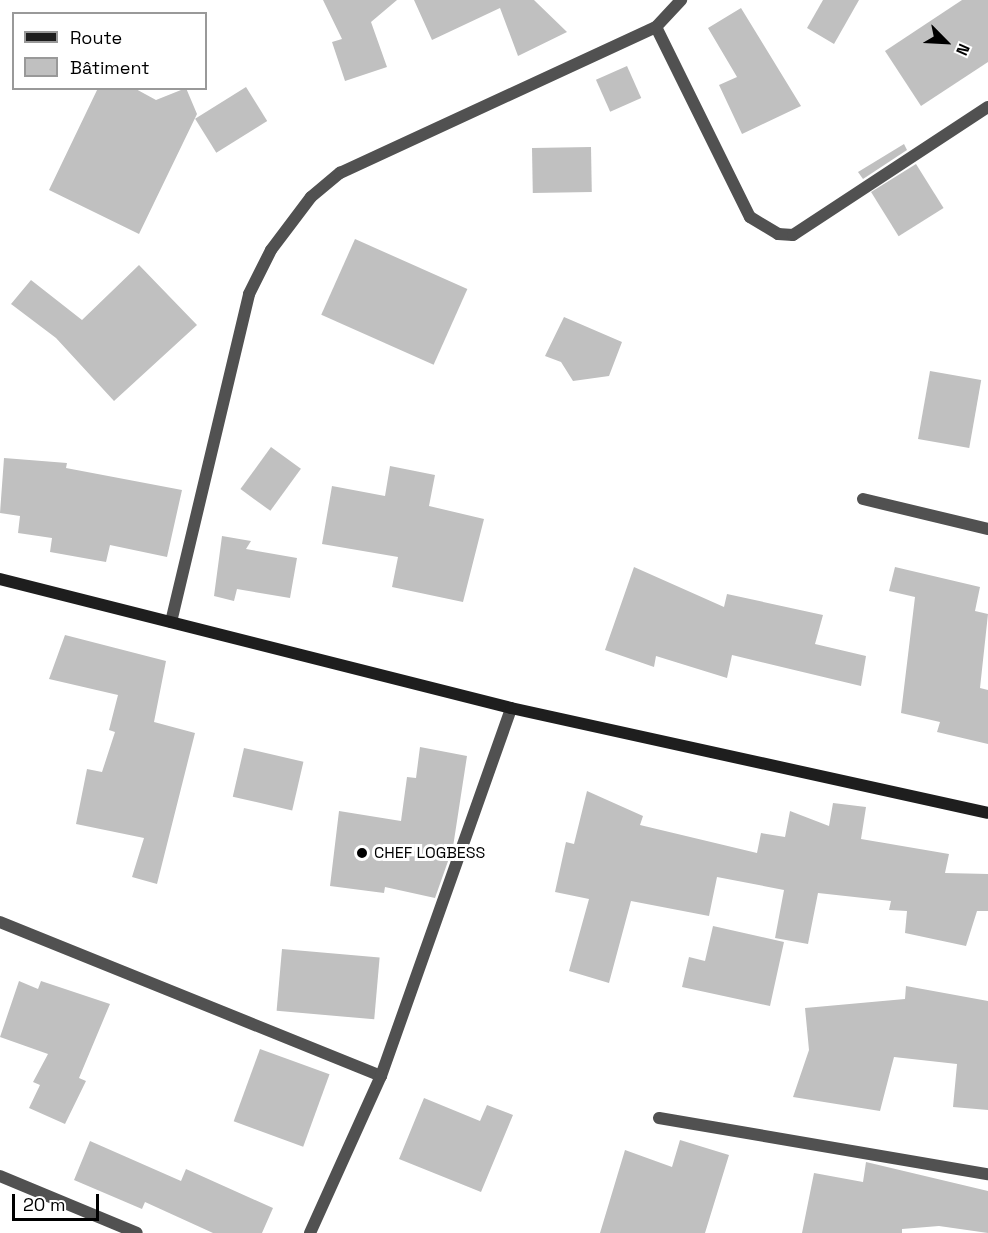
<!DOCTYPE html>
<html>
<head>
<meta charset="utf-8">
<style>
  body { margin:0 }
  #map { position:relative; width:988px; height:1233px; overflow:hidden; background:#fff; font-family:"Space Grotesk",sans-serif }
  div>[style] { position:absolute }
  [style*='--x'] { left:calc(var(--x)*1px); top:calc(var(--y)*1px); width:calc(var(--w)*1px); rotate:calc(var(--a)*1deg) }
  .building>* { inset:0; background:#c0c0c0; transform-origin:0 0 }
  .minor>* { height:12px; margin:-6px; padding:0 6px; transform-origin:6px; border-radius:6px; background:#515151 }
  .secondary>* { height:12px; margin:-6px; padding:0 6px; transform-origin:6px; border-radius:6px; background:#1e1e1e }
  .dots>* { width:16px; height:16px; translate:-50% -50%; box-sizing:border-box; border:3px solid #fff; border-radius:50% }
  span { translate:-50% -50%; white-space:nowrap; text-align:center; line-height:1.15; -webkit-text-stroke:6px #fff; paint-order:stroke }
  .poi-label { font-size:16px; color:#000 }
  .left { translate:0 -50%; text-align:left }
  .legend { position:absolute; left:12px; top:12px; width:195px; height:78px; box-sizing:border-box; background:#fff; border:2px solid #999; margin:0; padding:8px 10px; list-style:none; font-size:18px; color:#000 }
  .legend li { display:flex; align-items:center; gap:12px; height:30px }
  .legend b { width:30px; border:2px solid #999 }
  .north { position:absolute; left:916px; top:12px; width:60px; height:60px; -webkit-text-stroke:4px #fff; paint-order:stroke; rotate:114deg; font-size:16px; font-weight:700; line-height:24px; text-align:center; color:#000 }
  .north::after { content:''; display:block; margin:auto; width:21px; height:27px; background:#000; clip-path:polygon(50% 0,100% 100%,50% 72%,0 100%) }
  .scale { position:absolute; left:12px; top:1194px; width:87px; height:27px; box-sizing:border-box; border:3px solid #000; border-top:0; padding-left:8px; font-size:18px; line-height:21px; white-space:nowrap; color:#000; -webkit-text-stroke:4px #fff; paint-order:stroke }
</style>
</head>
<body>
<div id="map">
  <div class="building">
    <i style="clip-path:polygon(323px 0,397px 0,371px 22px,387px 67px,345px 81px,332px 42px,342px 39px)"></i>
    <i style="clip-path:polygon(414px 0,534px 0,567px 32px,518px 56px,500px 8px,432px 40px)"></i>
    <i style="clip-path:polygon(823px 0,859px 0,834px 44px,807px 28px)"></i>
    <i style="clip-path:polygon(962px 0,988px 0,988px 62px,921px 106px,885px 51px)"></i>
    <i style="clip-path:polygon(741px 8px,801px 106px,742px 134px,719px 85px,737px 77px,708px 28px)"></i>
    <i style="left:627px;top:66px;width:35px;height:34px;rotate:66deg"></i>
    <i style="left:246px;top:87px;width:40px;height:60px;rotate:58deg"></i>
    <i style="clip-path:polygon(98px 88px,134px 88px,156px 100px,186px 88px,197px 114px,139px 234px,49px 190px)"></i>
    <i style="clip-path:polygon(904px 144px,907px 150px,863px 179px,858px 172px)"></i>
    <i style="left:591px;top:147px;width:45px;height:59px;rotate:89deg"></i>
    <i style="left:916px;top:164px;width:52px;height:53px;rotate:58deg"></i>
    <i style="left:355px;top:239px;width:123px;height:83px;rotate:24deg"></i>
    <i style="clip-path:polygon(139px 265px,197px 325px,114px 401px,56px 338px,11px 304px,31px 280px,82px 320px)"></i>
    <i style="clip-path:polygon(564px 317px,622px 342px,609px 376px,573px 381px,561px 362px,545px 356px)"></i>
    <i style="left:930px;top:371px;width:52px;height:69px;rotate:10deg"></i>
    <i style="left:271px;top:447px;width:37px;height:52px;rotate:36deg"></i>
    <i style="clip-path:polygon(4px 458px,67px 463px,66px 468px,182px 490px,167px 557px,110px 545px,106px 562px,50px 552px,52px 538px,18px 533px,20px 516px,0 513px)"></i>
    <i style="clip-path:polygon(390px 466px,435px 475px,429px 506px,484px 519px,463px 602px,392px 587px,398px 557px,322px 544px,332px 486px,385px 496px)"></i>
    <i style="clip-path:polygon(222px 536px,251px 541px,246px 549px,297px 558px,290px 598px,237px 589px,234px 601px,214px 596px)"></i>
    <i style="clip-path:polygon(634px 567px,724px 607px,727px 594px,823px 615px,815px 644px,866px 656px,861px 686px,732px 655px,727px 678px,656px 656px,654px 667px,605px 650px)"></i>
    <i style="clip-path:polygon(895px 567px,980px 587px,975px 611px,988px 614px,980px 688px,988px 690px,988px 744px,937px 732px,940px 722px,901px 713px,915px 597px,889px 591px)"></i>
    <i style="clip-path:polygon(65px 635px,166px 661px,154px 722px,195px 733px,157px 884px,132px 877px,144px 838px,76px 824px,87px 769px,102px 772px,115px 732px,109px 730px,118px 695px,49px 679px)"></i>
    <i style="clip-path:polygon(420px 747px,467px 756px,453px 847px,435px 898px,385px 887px,384px 893px,330px 886px,339px 811px,401px 821px,407px 777px,416px 778px)"></i>
    <i style="left:244px;top:748px;width:61px;height:50px;rotate:13deg"></i>
    <i style="clip-path:polygon(587px 791px,643px 816px,640px 825px,757px 853px,761px 833px,785px 837px,790px 811px,829px 826px,833px 803px,866px 807px,861px 839px,949px 854px,945px 873px,988px 874px,988px 911px,977px 911px,966px 946px,905px 933px,907px 911px,889px 910px,891px 901px,818px 893px,808px 944px,775px 938px,784px 890px,717px 877px,709px 916px,631px 901px,609px 983px,569px 971px,589px 899px,555px 892px,566px 842px,574px 844px)"></i>
    <i style="clip-path:polygon(713px 926px,784px 942px,770px 1006px,682px 987px,689px 957px,705px 961px)"></i>
    <i style="left:282px;top:949px;width:98px;height:62px;rotate:5deg"></i>
    <i style="clip-path:polygon(19px 981px,38px 989px,41px 981px,110px 1004px,79px 1078px,86px 1081px,65px 1124px,29px 1108px,40px 1085px,33px 1082px,48px 1054px,0 1037px)"></i>
    <i style="clip-path:polygon(906px 986px,988px 1001px,988px 1110px,953px 1107px,957px 1064px,894px 1057px,880px 1111px,793px 1097px,809px 1050px,805px 1008px,905px 999px)"></i>
    <i style="left:260px;top:1049px;width:74px;height:77px;rotate:20deg"></i>
    <i style="clip-path:polygon(424px 1098px,480px 1121px,487px 1105px,513px 1115px,481px 1192px,399px 1159px)"></i>
    <i style="clip-path:polygon(680px 1140px,729px 1155px,705px 1233px,600px 1233px,625px 1150px,672px 1167px)"></i>
    <i style="clip-path:polygon(90px 1141px,181px 1181px,186px 1169px,273px 1208px,262px 1233px,213px 1233px,145px 1202px,142px 1209px,74px 1180px)"></i>
    <i style="clip-path:polygon(866px 1162px,988px 1191px,988px 1233px,939px 1226px,902px 1229px,902px 1233px,802px 1233px,814px 1173px,863px 1182px)"></i>
  </div>
  <div class="minor">
    <i style="--x:656;--y:27;--w:212;--a:63.7"></i>
    <i style="--x:750;--y:217;--w:33;--a:31"></i>
    <i style="--x:778;--y:234;--w:15;--a:4"></i>
    <i style="--x:793;--y:235;--w:233;--a:-33.3"></i>
    <i style="--x:863;--y:499;--w:129;--a:13.5"></i>
    <i style="--x:171;--y:622;--w:337;--a:-76.6"></i>
    <i style="--x:249;--y:294;--w:49;--a:-63.4"></i>
    <i style="--x:271;--y:250;--w:66;--a:-53"></i>
    <i style="--x:311;--y:197;--w:38;--a:-40"></i>
    <i style="--x:340;--y:173;--w:348;--a:-24.8"></i>
    <i style="--x:656;--y:27;--w:37;--a:-47"></i>
    <i style="--x:0;--y:922;--w:411;--a:22"></i>
    <i style="--x:659;--y:1118;--w:334;--a:9.7"></i>
    <i style="--x:0;--y:1176;--w:148;--a:22.6"></i>
    <i style="--x:310;--y:1233;--w:172;--a:-65.7"></i>
    <i style="--x:381;--y:1076;--w:390;--a:-70.5"></i>
  </div>
  <div class="secondary">
    <i style="--x:0;--y:579;--w:527;--a:14.17"></i>
    <i style="--x:511;--y:708;--w:488;--a:12.4"></i>
  </div>
  <div class="dots">
    <i style="left:362px;top:853px;background:#000"></i>
  </div>
  <div class="poi-label">
    <span class="left" style="left:374px;top:853px">CHEF LOGBESS</span>
  </div>
  <ul class="legend">
  <li><b style="height:8px;background:#1e1e1e"></b>Route</li>
  <li><b style="height:16px;background:#c0c0c0"></b>Bâtiment</li>
  </ul>
  <div class="north">N</div>
  <div class="scale">20 m</div>
</div>
</body>
</html>
